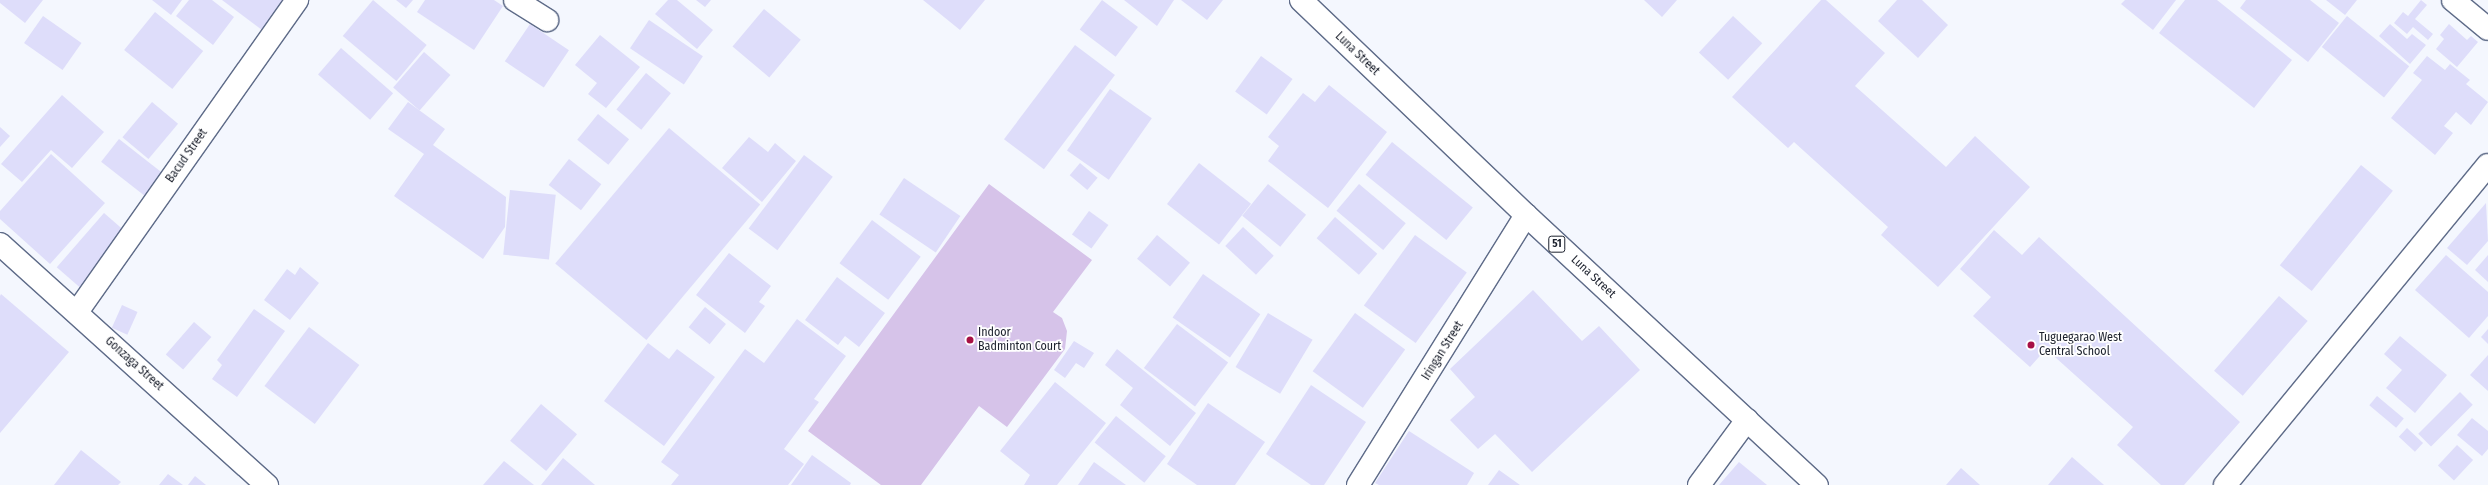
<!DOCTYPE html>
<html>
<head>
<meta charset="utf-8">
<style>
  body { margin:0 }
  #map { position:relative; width:2488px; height:485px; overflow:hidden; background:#f4f7fe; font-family:"Fira Sans Condensed",sans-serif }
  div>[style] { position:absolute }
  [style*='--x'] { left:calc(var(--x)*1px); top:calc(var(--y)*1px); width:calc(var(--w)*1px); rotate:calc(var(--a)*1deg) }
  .green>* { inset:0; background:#d6c3e9 }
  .building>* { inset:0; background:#deddfa; transform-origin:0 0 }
  .roads { filter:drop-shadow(1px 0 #5e6b88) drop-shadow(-1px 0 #5e6b88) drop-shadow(0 1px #5e6b88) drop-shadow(0 -1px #5e6b88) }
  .minor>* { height:22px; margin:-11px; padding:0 11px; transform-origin:11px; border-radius:11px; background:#fff }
  .major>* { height:22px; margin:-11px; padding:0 11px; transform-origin:11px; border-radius:11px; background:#fff }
  .dots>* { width:11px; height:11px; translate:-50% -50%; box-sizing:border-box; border:2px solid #fff; border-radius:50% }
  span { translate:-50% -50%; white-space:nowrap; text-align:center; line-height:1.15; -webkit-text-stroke:3.5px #fff; paint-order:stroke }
  .shield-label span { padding:1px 3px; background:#fff; border:1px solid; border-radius:3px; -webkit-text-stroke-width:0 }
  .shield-label { font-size:11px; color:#1c212d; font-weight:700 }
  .street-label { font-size:12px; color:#1c212d }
  .poi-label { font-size:12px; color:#1c212d }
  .left { translate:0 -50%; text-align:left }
</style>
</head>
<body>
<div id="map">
  <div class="green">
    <i style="clip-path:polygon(989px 184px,1092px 260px,1053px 312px,1062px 318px,1067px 331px,1065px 349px,1007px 427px,979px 406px,921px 485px,881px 485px,808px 431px)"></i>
  </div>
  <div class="building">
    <i style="clip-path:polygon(0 0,43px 0,25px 23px,0 3px)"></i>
    <i style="clip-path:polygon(152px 0,182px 0,171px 15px)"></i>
    <i style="clip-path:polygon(189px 0,212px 0,234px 17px,213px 45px,176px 16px)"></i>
    <i style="clip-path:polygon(222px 0,284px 0,262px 30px)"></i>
    <i style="left:373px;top:0;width:70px;height:47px;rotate:40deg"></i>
    <i style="clip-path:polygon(396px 0,413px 0,406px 8px)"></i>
    <i style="clip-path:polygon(425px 0,494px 0,503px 6px,474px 50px,417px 12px)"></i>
    <i style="clip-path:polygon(668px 0,677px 0,713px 30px,697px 49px,655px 14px)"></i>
    <i style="clip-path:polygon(696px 0,711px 0,705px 7px)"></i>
    <i style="clip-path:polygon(923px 0,985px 0,960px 30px)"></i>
    <i style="left:1102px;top:0;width:45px;height:37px;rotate:37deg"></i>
    <i style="clip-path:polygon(1124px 0,1174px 0,1157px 26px)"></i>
    <i style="clip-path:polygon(1181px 0,1223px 0,1207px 20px)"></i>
    <i style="clip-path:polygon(1644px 0,1677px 0,1662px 17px)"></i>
    <i style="clip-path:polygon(1821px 0,1826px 0,1885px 53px,1855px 86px,1946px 167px,1975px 136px,2030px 187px,1938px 287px,1881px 235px,1888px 227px,1794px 142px,1788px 148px,1732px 97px)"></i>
    <i style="clip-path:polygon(1897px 0,1922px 0,1948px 25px,1918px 58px,1878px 21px)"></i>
    <i style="clip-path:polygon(2125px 0,2176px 0,2153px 30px,2121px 4px)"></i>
    <i style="clip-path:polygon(2185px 0,2217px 0,2292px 60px,2254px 108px,2159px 33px)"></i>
    <i style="clip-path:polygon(2246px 0,2310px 0,2339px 23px,2308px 62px,2240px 8px)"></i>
    <i style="clip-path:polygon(2326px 0,2357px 0,2345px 15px)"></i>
    <i style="clip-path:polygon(2421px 0,2427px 5px,2415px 19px,2433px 34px,2428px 40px,2413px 27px,2407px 34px,2394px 23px,2403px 12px,2408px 16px)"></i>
    <i style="left:764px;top:9px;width:48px;height:49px;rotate:40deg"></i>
    <i style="left:155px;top:12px;width:62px;height:49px;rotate:39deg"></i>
    <i style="left:43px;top:16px;width:47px;height:33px;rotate:35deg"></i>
    <i style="left:1733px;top:16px;width:40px;height:50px;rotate:43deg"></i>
    <i style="left:2347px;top:16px;width:80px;height:40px;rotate:39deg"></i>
    <i style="left:649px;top:20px;width:65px;height:34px;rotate:34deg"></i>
    <i style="left:530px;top:24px;width:47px;height:45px;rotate:34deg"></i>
    <i style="clip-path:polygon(2390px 24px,2407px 39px,2412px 34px,2426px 45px,2410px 64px,2379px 36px)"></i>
    <i style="clip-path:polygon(2449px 24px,2467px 40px,2471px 36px,2478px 42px,2457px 67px,2436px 49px,2444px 39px,2440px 35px)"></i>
    <i style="clip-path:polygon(600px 35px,640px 67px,606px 108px,588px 94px,597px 83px,575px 65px)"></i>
    <i style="left:1075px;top:45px;width:50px;height:118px;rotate:37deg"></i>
    <i style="left:341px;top:48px;width:69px;height:35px;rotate:41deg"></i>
    <i style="left:424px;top:52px;width:35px;height:47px;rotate:41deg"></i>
    <i style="left:1261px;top:56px;width:39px;height:44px;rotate:36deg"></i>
    <i style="clip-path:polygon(2427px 56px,2445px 70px,2450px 64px,2470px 80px,2466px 84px,2488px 102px,2471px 125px,2456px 112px,2444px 126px,2453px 133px,2435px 155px,2391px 118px,2422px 80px,2413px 73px)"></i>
    <i style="left:646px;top:73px;width:32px;height:47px;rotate:39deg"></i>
    <i style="clip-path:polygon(1329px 85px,1387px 132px,1328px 208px,1268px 161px,1279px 146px,1268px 137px,1303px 93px,1315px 102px)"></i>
    <i style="left:1110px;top:89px;width:51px;height:75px;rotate:35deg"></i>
    <i style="clip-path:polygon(62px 95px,104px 132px,72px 168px,51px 150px,22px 182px,1px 164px)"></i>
    <i style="left:152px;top:102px;width:34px;height:46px;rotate:40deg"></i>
    <i style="clip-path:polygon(408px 102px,445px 129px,433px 145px,506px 197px,505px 227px,483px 259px,394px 196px,424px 154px,388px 129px)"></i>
    <i style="left:598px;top:114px;width:40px;height:33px;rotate:39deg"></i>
    <i style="clip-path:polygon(0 127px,10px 136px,0 147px)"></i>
    <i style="left:669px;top:128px;width:119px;height:177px;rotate:40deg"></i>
    <i style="clip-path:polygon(749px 137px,768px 152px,775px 143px,796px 161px,762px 202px,722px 168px)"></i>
    <i style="left:119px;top:139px;width:58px;height:29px;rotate:38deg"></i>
    <i style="left:1392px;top:142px;width:104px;height:42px;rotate:39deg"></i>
    <i style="clip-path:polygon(51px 154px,105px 203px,50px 264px,0 219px,0 211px)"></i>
    <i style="left:804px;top:155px;width:36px;height:92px;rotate:37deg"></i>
    <i style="left:569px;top:159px;width:41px;height:33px;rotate:38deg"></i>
    <i style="left:1080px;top:163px;width:23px;height:16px;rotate:40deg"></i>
    <i style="left:1199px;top:163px;width:66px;height:52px;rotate:38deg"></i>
    <i style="left:2361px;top:165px;width:41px;height:129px;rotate:39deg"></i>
    <i style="left:904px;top:178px;width:68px;height:44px;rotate:34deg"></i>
    <i style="left:1268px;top:184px;width:49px;height:41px;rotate:39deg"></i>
    <i style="left:1359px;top:184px;width:61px;height:35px;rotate:40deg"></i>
    <i style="left:510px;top:190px;width:46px;height:65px;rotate:6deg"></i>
    <i style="clip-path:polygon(2486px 203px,2488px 241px,2467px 265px,2447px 248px)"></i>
    <i style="left:1089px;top:211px;width:24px;height:29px;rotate:36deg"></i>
    <i style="left:104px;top:213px;width:35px;height:72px;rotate:41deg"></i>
    <i style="left:1335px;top:217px;width:56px;height:28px;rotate:41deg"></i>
    <i style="left:872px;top:220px;width:61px;height:54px;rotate:37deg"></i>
    <i style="left:1243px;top:227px;width:42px;height:26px;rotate:43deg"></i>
    <i style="clip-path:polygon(1994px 230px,2022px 255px,2039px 237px,2240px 422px,2184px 485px,2161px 485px,2117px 445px,2133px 427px,2046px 349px,2030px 367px,1973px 316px,1991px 297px,1960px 269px)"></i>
    <i style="left:1157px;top:235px;width:43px;height:31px;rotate:40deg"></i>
    <i style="left:1415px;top:235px;width:64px;height:87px;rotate:36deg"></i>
    <i style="clip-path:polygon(729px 253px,771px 286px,759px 302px,765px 306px,745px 333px,696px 295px)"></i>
    <i style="clip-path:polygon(2446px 255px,2488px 292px,2488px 316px,2469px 338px,2415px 290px)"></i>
    <i style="clip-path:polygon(2488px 255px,2488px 282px,2475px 270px)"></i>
    <i style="clip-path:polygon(300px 267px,319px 283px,290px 320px,264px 300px,287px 269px,295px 275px)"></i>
    <i style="left:1203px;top:274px;width:70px;height:53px;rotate:35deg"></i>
    <i style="clip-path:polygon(837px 277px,885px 313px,859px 347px,845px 336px,838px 345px,805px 320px)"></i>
    <i style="clip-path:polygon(1533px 290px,1582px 341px,1599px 326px,1640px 370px,1532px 472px,1495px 434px,1478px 449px,1450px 420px,1475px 397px,1450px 369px)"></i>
    <i style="clip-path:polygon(1px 294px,69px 352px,0 433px,0 296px)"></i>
    <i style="left:2279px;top:296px;width:38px;height:99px;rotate:41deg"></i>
    <i style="left:122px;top:305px;width:17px;height:25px;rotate:24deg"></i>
    <i style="left:705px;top:307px;width:27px;height:26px;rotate:39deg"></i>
    <i style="clip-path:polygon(254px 309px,285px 331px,237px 397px,212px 379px,222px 365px,217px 360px)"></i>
    <i style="left:1268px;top:313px;width:52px;height:63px;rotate:31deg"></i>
    <i style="left:1355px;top:313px;width:62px;height:72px;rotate:36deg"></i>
    <i style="clip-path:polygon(797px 319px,846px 356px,814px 399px,819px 402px,784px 449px,804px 464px,788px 485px,671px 485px,679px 475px,661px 462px,745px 349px,764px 363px)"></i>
    <i style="left:194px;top:322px;width:23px;height:43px;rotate:41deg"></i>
    <i style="left:1177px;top:324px;width:64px;height:55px;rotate:37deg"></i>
    <i style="left:309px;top:327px;width:63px;height:74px;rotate:37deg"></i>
    <i style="clip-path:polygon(2488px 329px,2488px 344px,2481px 337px)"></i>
    <i style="clip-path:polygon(2400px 336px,2447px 375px,2415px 413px,2386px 388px,2402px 370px,2384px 354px)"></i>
    <i style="clip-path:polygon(1074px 341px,1094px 353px,1084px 368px,1076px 363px,1065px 378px,1054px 370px)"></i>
    <i style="clip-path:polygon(648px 343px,669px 359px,677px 349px,715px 377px,664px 446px,604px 401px)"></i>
    <i style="clip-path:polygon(1117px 349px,1196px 413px,1170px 446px,1120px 405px,1133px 388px,1105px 365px)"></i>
    <i style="clip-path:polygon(2488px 355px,2488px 391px,2470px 375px)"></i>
    <i style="clip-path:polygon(1055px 382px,1106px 423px,1057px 485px,1024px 485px,1030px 475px,1000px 451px)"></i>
    <i style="clip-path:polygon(1311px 385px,1366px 422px,1324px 485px,1311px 485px,1266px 454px)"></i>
    <i style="left:2460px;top:392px;width:18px;height:59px;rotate:45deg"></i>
    <i style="left:2377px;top:396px;width:35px;height:12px;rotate:40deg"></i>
    <i style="clip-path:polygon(1208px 403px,1265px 442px,1235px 485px,1197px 485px,1167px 464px)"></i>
    <i style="left:541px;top:404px;width:47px;height:48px;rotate:40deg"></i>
    <i style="left:1116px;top:416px;width:64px;height:34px;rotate:39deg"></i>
    <i style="clip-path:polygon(2472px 418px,2488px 431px,2488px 449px,2482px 456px,2457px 435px)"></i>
    <i style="left:2407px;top:428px;width:22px;height:12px;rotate:43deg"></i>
    <i style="clip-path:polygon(1409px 431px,1474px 473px,1467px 485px,1379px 485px,1375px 483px)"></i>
    <i style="left:2457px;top:445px;width:22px;height:28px;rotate:43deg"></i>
    <i style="clip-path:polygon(81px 450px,121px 482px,118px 485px,54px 485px)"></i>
    <i style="clip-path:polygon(812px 455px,851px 483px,850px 485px,791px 485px)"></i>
    <i style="clip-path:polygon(2072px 457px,2104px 485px,2048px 485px)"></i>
    <i style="clip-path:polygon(563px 458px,595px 485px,541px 485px)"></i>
    <i style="clip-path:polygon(504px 461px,534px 485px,483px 485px)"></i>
    <i style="clip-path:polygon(1094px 462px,1126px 485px,1078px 485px)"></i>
    <i style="clip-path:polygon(1739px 462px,1767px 485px,1719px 485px)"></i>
    <i style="clip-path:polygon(1961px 468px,1980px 485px,1946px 485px)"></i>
    <i style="clip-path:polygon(1499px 470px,1520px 485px,1488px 485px)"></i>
    <i style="clip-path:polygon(168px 474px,183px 485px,159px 485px)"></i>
    <i style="clip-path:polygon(195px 476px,206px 485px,188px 485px)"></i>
  </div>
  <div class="roads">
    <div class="minor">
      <i style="--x:515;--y:0;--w:38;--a:32"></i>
      <i style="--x:2453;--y:0;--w:45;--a:39.6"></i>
      <i style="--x:0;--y:244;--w:360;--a:42.1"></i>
      <i style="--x:77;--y:312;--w:382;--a:-54.8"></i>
      <i style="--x:1358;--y:485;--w:318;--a:-58.1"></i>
      <i style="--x:1699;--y:485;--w:81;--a:-53.6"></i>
      <i style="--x:2225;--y:485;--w:414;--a:-50.6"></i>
    </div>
    <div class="major">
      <i style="--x:1301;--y:0;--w:311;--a:43.7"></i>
      <i style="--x:1526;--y:215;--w:397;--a:42.9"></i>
    </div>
  </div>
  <div class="dots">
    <i style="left:970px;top:340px;background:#a71145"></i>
    <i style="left:2031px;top:345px;background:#a71145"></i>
  </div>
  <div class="shield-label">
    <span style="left:1557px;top:244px">51</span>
  </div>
  <div class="street-label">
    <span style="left:1357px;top:54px;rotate:44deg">Luna Street</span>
    <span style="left:187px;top:156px;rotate:-55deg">Bacud Street</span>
    <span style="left:1593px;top:277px;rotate:43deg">Luna Street</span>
    <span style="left:1443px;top:351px;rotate:-58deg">Iringan Street</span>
    <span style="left:134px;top:364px;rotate:42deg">Gonzaga Street</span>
  </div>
  <div class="poi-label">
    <span class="left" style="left:978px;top:340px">Indoor<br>Badminton Court</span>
    <span class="left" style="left:2039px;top:345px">Tuguegarao West<br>Central School</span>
  </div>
</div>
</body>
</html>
